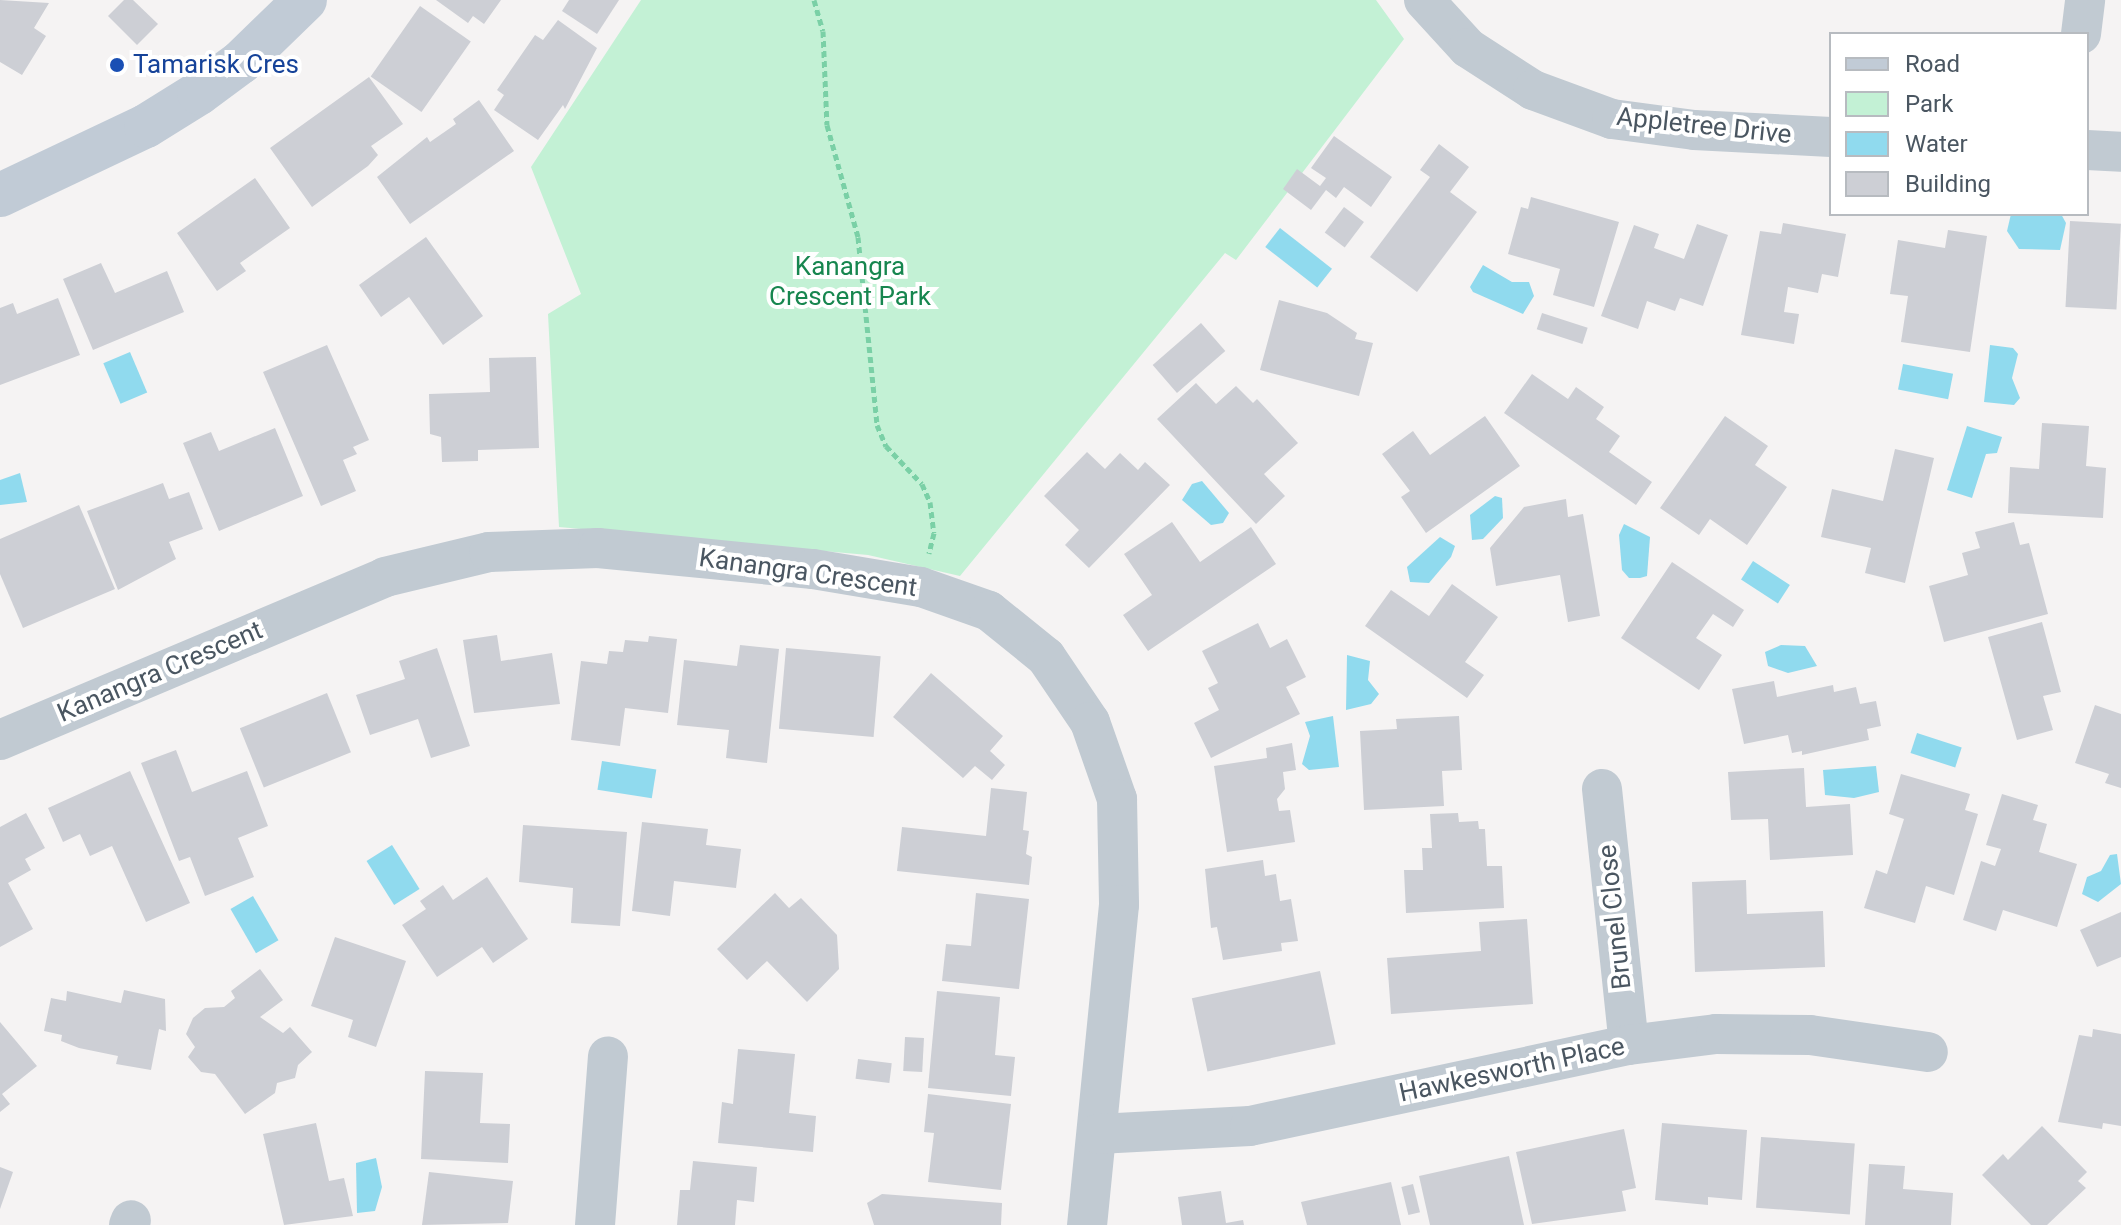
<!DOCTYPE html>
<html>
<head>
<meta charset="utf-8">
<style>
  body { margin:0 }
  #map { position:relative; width:2121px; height:1225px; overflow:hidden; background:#f5f3f3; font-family:Roboto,sans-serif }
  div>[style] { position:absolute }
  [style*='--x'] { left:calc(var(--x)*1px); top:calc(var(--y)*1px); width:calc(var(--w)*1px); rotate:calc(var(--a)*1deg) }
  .green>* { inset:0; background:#c3f1d5 }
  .water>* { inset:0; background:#90daee; transform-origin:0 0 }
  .building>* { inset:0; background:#cdcfd5; transform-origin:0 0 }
  .path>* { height:5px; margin-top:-2.5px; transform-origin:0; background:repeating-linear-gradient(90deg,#7ad0a6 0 6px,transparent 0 10px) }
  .street>* { height:40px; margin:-20px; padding:0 20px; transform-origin:20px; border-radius:20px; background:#c1cad2 }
  .secondary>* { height:44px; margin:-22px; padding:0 22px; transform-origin:22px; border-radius:22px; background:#c1cbd6 }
  .dots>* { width:22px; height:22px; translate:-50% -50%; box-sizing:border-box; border:4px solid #fff; border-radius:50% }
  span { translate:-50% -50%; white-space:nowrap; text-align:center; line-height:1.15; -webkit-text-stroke:8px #fff; paint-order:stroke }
  .transit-label { font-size:26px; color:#164399 }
  .left { translate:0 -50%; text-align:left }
  .street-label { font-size:26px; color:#4a5661 }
  .park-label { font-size:26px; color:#17864f }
  .legend { position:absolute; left:1829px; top:32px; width:260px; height:184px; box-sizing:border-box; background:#fff; border:2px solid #b7bbc0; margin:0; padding:10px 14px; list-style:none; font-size:24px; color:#4a5661 }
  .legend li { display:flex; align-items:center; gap:16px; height:40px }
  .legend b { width:40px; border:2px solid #b7bbc0 }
</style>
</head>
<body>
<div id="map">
  <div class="green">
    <i style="clip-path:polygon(641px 0,1376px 0,1404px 39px,1236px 260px,1225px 253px,960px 576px,868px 555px,559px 527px,548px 314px,581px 294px,531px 167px)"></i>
  </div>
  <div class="water">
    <i style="clip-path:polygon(2011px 214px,2061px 214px,2066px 223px,2060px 250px,2019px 249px,2007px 231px)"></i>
    <i style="left:1280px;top:228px;width:66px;height:24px;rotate:38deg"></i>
    <i style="clip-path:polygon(1483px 265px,1512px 282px,1529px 282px,1534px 296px,1523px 314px,1473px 292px,1470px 287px)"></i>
    <i style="clip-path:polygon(1990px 345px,2013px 348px,2018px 354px,2012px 378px,2020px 398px,2014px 405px,1984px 402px)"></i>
    <i style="left:130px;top:352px;width:44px;height:29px;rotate:67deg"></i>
    <i style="left:1903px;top:364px;width:51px;height:26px;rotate:11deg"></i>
    <i style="clip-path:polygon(1967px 426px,2002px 437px,1997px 453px,1986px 454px,1972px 498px,1947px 490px)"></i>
    <i style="clip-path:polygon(20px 473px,27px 502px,0 505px,0 480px)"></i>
    <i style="clip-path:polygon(1202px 481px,1229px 513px,1223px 523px,1211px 525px,1182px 500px,1192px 484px)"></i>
    <i style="clip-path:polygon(1495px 496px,1502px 498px,1503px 518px,1483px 539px,1472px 540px,1470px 515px)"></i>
    <i style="clip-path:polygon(1624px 524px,1650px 537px,1647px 576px,1640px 578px,1629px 578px,1622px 570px,1619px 535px)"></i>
    <i style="clip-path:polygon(1440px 537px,1455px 546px,1451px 557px,1429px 583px,1410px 582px,1407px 567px)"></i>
    <i style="left:1753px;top:561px;width:44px;height:22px;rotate:33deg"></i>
    <i style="clip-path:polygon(1781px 645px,1805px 646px,1817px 666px,1788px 673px,1768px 666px,1765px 652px)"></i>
    <i style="clip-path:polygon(1347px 655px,1370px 661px,1368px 680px,1379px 694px,1371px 704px,1346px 710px)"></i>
    <i style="clip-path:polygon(1333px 716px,1339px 767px,1309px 770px,1302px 764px,1310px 736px,1305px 722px)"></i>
    <i style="left:1917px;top:733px;width:47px;height:21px;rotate:18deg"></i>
    <i style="left:602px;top:761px;width:55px;height:29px;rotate:9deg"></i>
    <i style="clip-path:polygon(1876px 766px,1879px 792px,1854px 798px,1825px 795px,1823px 770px)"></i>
    <i style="left:392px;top:845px;width:52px;height:30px;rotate:58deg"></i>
    <i style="clip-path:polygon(2117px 854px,2121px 884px,2098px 902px,2082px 894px,2087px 877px,2101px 871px,2110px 855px)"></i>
    <i style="left:253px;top:896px;width:51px;height:26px;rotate:60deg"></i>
    <i style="clip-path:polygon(376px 1158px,382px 1187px,375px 1211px,357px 1213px,356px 1163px)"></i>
  </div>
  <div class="building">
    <i style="clip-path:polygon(0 0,49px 3px,34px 28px,46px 36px,22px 75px,0 62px)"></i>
    <i style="clip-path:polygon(124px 0,133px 0,158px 24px,137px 45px,108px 16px)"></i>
    <i style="clip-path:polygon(436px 0,501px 0,484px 24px,473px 16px,468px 23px)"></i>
    <i style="clip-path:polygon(569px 0,619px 0,597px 34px,562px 11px)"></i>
    <i style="left:420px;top:6px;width:62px;height:86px;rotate:35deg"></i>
    <i style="clip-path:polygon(558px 20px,597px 48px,565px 109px,563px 105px,538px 140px,494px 110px,504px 95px,497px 90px,535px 35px,543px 40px)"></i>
    <i style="clip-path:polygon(369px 77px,403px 124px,371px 146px,378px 155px,368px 166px,312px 207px,270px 148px)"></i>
    <i style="clip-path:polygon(479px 100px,514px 151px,410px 224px,377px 177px,427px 137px,430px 142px,456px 124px,453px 119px)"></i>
    <i style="clip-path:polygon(1334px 136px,1392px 177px,1371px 207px,1344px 187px,1336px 198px,1326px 190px,1311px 210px,1283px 189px,1297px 169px,1320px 186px,1326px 178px,1311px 168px)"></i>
    <i style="clip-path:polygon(1439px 144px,1469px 167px,1450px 192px,1477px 212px,1417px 292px,1370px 257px,1430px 177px,1420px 170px)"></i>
    <i style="clip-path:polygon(255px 178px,290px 228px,240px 263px,246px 271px,217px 291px,177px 233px)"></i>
    <i style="clip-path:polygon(1531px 197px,1619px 222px,1594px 307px,1553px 295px,1560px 269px,1508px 254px,1521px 207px,1528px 209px)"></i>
    <i style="left:1344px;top:207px;width:25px;height:32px;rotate:37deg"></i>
    <i style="left:2070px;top:221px;width:51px;height:86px;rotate:3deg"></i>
    <i style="clip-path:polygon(1783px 223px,1846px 234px,1838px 277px,1822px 274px,1818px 293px,1788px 287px,1784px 312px,1799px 314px,1794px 344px,1741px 335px,1760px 231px,1781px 234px)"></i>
    <i style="clip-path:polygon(1697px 224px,1728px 235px,1703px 306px,1680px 298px,1675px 311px,1647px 301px,1638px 329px,1601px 316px,1634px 225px,1659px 234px,1654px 248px,1684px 259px)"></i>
    <i style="clip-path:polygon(1948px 230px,1987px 236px,1970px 352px,1901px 342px,1908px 296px,1890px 294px,1898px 240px,1945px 248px)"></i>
    <i style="clip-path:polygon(426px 237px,483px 316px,443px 345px,409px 297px,381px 317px,359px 285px)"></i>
    <i style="clip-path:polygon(101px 263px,115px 293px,167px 271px,184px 312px,93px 350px,63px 279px)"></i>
    <i style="clip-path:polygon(58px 298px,80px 355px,0 385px,0 308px,13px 303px,17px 314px)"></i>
    <i style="clip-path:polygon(1279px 300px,1327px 313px,1357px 333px,1355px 339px,1373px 343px,1359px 396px,1260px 370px)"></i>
    <i style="left:1542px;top:313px;width:48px;height:17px;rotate:18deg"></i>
    <i style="left:1201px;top:323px;width:37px;height:64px;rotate:49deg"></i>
    <i style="clip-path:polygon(327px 345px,369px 440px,353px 447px,357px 454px,343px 460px,356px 491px,321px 506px,263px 372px)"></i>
    <i style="clip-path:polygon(536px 357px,539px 448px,478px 450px,478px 461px,442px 462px,441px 437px,430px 434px,429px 394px,490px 392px,489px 358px)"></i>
    <i style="clip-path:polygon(1532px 374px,1568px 399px,1576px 387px,1604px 407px,1596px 419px,1620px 436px,1609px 452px,1652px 482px,1636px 505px,1504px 413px)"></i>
    <i style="clip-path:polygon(1196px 383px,1216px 404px,1236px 386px,1253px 403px,1257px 399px,1298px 443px,1264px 474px,1285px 496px,1256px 524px,1157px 419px)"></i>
    <i style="clip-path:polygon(1485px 416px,1520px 466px,1426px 533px,1401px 497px,1410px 491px,1382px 454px,1413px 431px,1430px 455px)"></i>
    <i style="clip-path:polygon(1725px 416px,1768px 446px,1755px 465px,1787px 487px,1747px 545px,1710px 519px,1699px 535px,1660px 508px)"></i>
    <i style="clip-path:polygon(2042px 423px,2089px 426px,2086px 466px,2106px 468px,2103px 518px,2008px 513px,2010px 467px,2039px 469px)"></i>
    <i style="clip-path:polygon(275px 428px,303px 496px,219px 531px,183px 443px,211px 432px,219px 451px)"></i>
    <i style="clip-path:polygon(1895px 449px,1934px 458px,1905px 583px,1865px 573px,1871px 548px,1821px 537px,1832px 489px,1883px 501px)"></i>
    <i style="clip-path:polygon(1087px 452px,1105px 469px,1120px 453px,1138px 470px,1145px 462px,1170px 485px,1089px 568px,1065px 545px,1079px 530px,1044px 496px)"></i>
    <i style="clip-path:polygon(163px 483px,169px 499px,189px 492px,203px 529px,169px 542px,176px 559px,118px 590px,87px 511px)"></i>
    <i style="clip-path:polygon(1566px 499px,1568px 517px,1583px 514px,1600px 616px,1568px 622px,1560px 575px,1496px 586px,1490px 548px,1524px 507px)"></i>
    <i style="clip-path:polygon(79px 505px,115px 589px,23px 628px,0 574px,0 539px)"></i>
    <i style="clip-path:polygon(1172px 522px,1200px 562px,1251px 527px,1276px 564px,1148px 651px,1123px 615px,1152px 595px,1124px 554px)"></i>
    <i style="clip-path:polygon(2014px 522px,2020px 545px,2029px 543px,2048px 614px,1944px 642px,1929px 586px,1968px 575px,1962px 553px,1980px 548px,1975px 532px)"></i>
    <i style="clip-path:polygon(1672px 562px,1744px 610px,1733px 627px,1713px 614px,1696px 638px,1722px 655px,1699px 690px,1621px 638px)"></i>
    <i style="clip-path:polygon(1452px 584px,1498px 617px,1465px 662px,1484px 675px,1467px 698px,1365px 626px,1391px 590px,1429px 616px)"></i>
    <i style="clip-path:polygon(2042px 622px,2061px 692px,2043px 696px,2053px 730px,2017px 740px,1988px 637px)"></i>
    <i style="clip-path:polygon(1258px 623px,1270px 648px,1287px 639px,1306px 677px,1286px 687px,1300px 714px,1211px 758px,1194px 723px,1219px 710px,1208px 688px,1218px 683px,1202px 651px)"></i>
    <i style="clip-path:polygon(497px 635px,501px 661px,552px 653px,560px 704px,474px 713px,463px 640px)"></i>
    <i style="clip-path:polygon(649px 636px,677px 639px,668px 713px,625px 708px,620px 746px,571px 740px,581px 661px,607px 664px,609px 651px,623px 652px,625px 640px,648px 642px)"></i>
    <i style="clip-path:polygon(740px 645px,779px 649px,767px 763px,726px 758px,729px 730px,677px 725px,684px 660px,737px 666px)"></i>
    <i style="clip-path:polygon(437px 648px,470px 746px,431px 758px,418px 719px,370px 735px,356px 695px,405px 679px,399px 661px)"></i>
    <i style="left:786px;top:648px;width:95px;height:81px;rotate:5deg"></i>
    <i style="clip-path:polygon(931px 673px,1003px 736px,990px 751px,1005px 765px,992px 780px,975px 766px,963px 778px,893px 717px)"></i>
    <i style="clip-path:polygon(1774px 681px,1777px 697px,1833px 685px,1834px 692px,1856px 687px,1860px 704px,1876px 701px,1881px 726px,1867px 729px,1869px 740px,1802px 755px,1802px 751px,1792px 753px,1788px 735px,1744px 744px,1732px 689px)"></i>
    <i style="left:327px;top:693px;width:64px;height:94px;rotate:68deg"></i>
    <i style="clip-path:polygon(2095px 705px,2121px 714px,2121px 788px,2105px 783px,2109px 774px,2075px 763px)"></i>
    <i style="clip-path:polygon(1459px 716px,1462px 770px,1442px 771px,1444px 806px,1364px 810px,1360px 731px,1397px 729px,1396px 719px)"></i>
    <i style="clip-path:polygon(1292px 743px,1296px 770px,1283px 772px,1285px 789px,1277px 799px,1279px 811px,1290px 810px,1295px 842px,1227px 852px,1214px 766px,1267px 758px,1266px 748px)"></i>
    <i style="clip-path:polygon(176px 750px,192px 792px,247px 771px,268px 826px,238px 838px,254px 877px,205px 896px,190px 857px,179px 861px,141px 763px)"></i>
    <i style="clip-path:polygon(1804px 768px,1806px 807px,1850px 804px,1853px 855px,1770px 860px,1768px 819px,1731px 820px,1728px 772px)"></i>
    <i style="clip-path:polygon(130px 771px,190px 903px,146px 922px,112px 846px,90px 856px,80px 834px,63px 842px,48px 808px)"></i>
    <i style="clip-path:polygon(1901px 774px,1970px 794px,1965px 810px,1978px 814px,1954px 895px,1926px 886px,1915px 923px,1864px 908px,1876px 870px,1887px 874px,1904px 819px,1889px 814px)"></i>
    <i style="clip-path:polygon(991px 788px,1027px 792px,1023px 830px,1029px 831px,1026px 854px,1032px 857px,1029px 885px,897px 871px,902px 827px,986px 836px)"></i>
    <i style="clip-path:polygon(2002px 794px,2038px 805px,2033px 820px,2047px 824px,2039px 852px,2077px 864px,2057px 927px,2003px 910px,1996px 931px,1963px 920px,1981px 861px,1995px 866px,2001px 849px,1986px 845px)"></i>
    <i style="clip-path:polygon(26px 813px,45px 848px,25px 859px,31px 870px,8px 883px,33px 929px,0 947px,0 827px)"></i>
    <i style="clip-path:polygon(1458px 813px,1459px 822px,1478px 821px,1479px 829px,1485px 829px,1487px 866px,1502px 866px,1504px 908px,1406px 913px,1404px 870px,1423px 870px,1422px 848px,1432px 848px,1430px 814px)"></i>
    <i style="clip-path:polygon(642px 822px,708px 829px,706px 845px,741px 849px,736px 888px,674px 881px,670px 916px,632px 911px)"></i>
    <i style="clip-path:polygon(523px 825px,627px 832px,620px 926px,571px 923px,573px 888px,519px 882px)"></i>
    <i style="clip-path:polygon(1263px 860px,1265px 876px,1276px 874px,1280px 901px,1291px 899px,1298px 941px,1281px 943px,1282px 951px,1223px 960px,1217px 927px,1211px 928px,1205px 869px)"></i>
    <i style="clip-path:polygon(487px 877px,528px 939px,493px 963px,482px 947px,437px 977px,402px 925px,426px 909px,420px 901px,443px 885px,453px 900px)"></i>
    <i style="clip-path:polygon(1746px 880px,1747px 914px,1823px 911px,1825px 967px,1695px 972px,1692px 882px)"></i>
    <i style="clip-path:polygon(775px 893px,789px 908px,801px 898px,837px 935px,839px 969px,807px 1002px,767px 961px,747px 980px,717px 949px)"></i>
    <i style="clip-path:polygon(976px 893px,1029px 899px,1019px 989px,942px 981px,946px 944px,971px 946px)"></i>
    <i style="clip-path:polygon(2121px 912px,2121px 957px,2097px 967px,2080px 930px)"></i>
    <i style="clip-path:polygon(1527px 919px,1533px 1004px,1391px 1014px,1387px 958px,1481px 951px,1479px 922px)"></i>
    <i style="clip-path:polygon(335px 937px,406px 961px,376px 1047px,348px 1037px,353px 1020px,311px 1006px)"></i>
    <i style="clip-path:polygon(260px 969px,283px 1000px,260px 1017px,283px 1033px,290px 1027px,312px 1052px,298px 1065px,295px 1078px,277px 1083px,275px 1093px,245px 1114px,215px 1074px,201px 1072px,188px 1057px,195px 1047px,186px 1034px,193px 1018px,205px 1008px,224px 1007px,235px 998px,231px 991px)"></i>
    <i style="left:1320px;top:971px;width:75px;height:131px;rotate:78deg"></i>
    <i style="clip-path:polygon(124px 990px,165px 999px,166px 1031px,159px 1029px,151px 1070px,116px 1064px,118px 1056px,79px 1048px,61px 1041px,62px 1035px,44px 1031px,51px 998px,66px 1001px,67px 991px,121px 1003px)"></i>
    <i style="clip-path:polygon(937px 991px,1000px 997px,995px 1055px,1015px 1057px,1011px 1096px,928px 1088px)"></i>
    <i style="clip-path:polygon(0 1022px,37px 1066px,2px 1094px,10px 1104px,0 1112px)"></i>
    <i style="clip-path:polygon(2093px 1029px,2121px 1034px,2121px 1126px,2103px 1123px,2102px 1129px,2058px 1122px,2079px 1035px,2092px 1037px)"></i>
    <i style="left:905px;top:1037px;width:19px;height:34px;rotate:3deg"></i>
    <i style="clip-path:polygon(738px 1049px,795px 1054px,789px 1113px,816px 1116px,813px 1152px,718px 1143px,722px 1102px,733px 1104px)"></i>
    <i style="left:858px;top:1059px;width:34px;height:20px;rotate:7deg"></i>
    <i style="clip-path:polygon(425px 1071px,483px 1073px,480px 1123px,510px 1124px,508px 1163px,421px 1159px)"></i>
    <i style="clip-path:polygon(928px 1094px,1011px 1104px,1001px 1190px,928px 1182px,934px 1133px,924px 1132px)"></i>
    <i style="clip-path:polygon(316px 1123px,329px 1181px,344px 1178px,353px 1216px,284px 1225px,263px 1134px)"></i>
    <i style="clip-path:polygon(1662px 1123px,1747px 1130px,1742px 1200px,1708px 1197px,1708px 1205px,1655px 1200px)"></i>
    <i style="clip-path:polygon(2042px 1126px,2087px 1172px,2078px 1181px,2086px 1188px,2047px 1225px,2031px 1225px,1982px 1175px,2003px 1154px,2008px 1160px)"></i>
    <i style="clip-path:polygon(1624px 1129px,1636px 1188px,1622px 1191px,1626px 1211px,1532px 1224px,1516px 1152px)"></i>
    <i style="left:1761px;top:1137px;width:94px;height:71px;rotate:4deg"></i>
    <i style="clip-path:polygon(1509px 1156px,1524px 1225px,1430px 1225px,1419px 1176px)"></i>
    <i style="clip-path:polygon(693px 1161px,757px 1167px,754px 1202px,737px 1200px,735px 1225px,677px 1225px,680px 1190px,690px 1190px)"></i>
    <i style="clip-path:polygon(1869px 1164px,1905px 1166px,1903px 1189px,1953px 1193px,1951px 1225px,1865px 1225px)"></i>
    <i style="clip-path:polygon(0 1167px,13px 1172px,0 1209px)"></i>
    <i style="clip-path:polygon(429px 1172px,513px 1181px,508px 1223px,422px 1225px)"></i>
    <i style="clip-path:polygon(1391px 1182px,1401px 1225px,1307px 1225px,1301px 1202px)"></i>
    <i style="left:1413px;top:1184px;width:29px;height:12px;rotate:76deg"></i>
    <i style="clip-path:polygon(1221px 1191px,1226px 1223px,1243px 1220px,1244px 1225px,1182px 1225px,1178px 1197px)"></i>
    <i style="clip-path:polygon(882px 1194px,1002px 1203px,1001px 1225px,874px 1225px,867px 1203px)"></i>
  </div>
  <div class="path">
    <i style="--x:814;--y:0;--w:32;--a:74"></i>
    <i style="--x:823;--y:31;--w:94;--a:87.6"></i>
    <i style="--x:827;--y:125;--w:116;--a:74.5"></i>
    <i style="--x:858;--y:237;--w:189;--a:84.2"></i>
    <i style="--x:877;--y:425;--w:23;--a:67"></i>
    <i style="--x:886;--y:446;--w:52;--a:46.5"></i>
    <i style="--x:922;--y:484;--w:20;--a:66"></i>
    <i style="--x:930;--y:502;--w:31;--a:83"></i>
    <i style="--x:934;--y:533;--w:21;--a:104"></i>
  </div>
  <div class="street">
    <i style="--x:1424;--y:0;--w:65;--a:47.5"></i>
    <i style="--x:1468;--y:48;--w:77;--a:32.9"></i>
    <i style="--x:1533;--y:90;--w:84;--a:20.2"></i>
    <i style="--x:1612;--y:119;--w:83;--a:7.6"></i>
    <i style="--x:1694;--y:130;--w:137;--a:2.9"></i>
    <i style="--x:2081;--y:34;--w:34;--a:-83"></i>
    <i style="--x:2087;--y:150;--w:34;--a:3"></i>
    <i style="--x:0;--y:740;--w:418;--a:-22.9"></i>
    <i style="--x:385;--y:577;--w:107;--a:-13.5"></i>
    <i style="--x:489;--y:552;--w:109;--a:-2.1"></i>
    <i style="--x:598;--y:548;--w:216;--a:5.6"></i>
    <i style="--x:813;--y:569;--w:109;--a:9.5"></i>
    <i style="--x:921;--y:587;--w:72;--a:19.4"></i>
    <i style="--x:989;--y:611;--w:73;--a:38.9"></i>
    <i style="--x:1046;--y:657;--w:78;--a:55.9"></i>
    <i style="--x:1090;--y:722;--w:82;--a:70.7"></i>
    <i style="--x:1117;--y:799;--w:106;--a:88.9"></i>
    <i style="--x:1119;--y:905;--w:322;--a:95.7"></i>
    <i style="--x:1602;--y:789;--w:257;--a:84"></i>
    <i style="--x:1098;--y:1134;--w:152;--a:-3"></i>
    <i style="--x:1250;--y:1126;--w:388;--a:-12.1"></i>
    <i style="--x:1629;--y:1045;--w:88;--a:-7.2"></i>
    <i style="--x:1716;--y:1034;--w:94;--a:0.6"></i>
    <i style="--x:1810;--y:1035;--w:119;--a:8.2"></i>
    <i style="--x:129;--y:1225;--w:5;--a:-68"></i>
    <i style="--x:595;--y:1225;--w:169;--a:-85.6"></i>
  </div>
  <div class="secondary">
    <i style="--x:0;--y:195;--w:161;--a:-25.3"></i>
    <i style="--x:146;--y:126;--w:62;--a:-31.9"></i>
    <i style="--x:199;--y:93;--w:52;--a:-36.4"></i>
    <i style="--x:241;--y:62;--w:89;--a:-44.1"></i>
  </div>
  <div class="dots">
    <i style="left:117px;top:65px;background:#1a4fb4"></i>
  </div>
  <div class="transit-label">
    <span class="left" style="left:133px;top:65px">Tamarisk Cres</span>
  </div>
  <div class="street-label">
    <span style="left:1704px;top:126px;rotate:6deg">Appletree Drive</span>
    <span style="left:808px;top:573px;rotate:8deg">Kanangra Crescent</span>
    <span style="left:160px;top:672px;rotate:-23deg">Kanangra Crescent</span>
    <span style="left:1615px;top:917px;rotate:-96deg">Brunel Close</span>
    <span style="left:1512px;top:1070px;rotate:-12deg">Hawkesworth Place</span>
  </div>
  <div class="park-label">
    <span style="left:850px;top:282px">Kanangra<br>Crescent Park</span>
  </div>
  <ul class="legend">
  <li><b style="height:10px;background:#c1cbd6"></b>Road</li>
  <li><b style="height:22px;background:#c3f1d5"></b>Park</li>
  <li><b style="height:22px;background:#90daee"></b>Water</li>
  <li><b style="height:22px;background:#cdcfd5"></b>Building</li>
  </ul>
</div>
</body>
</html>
